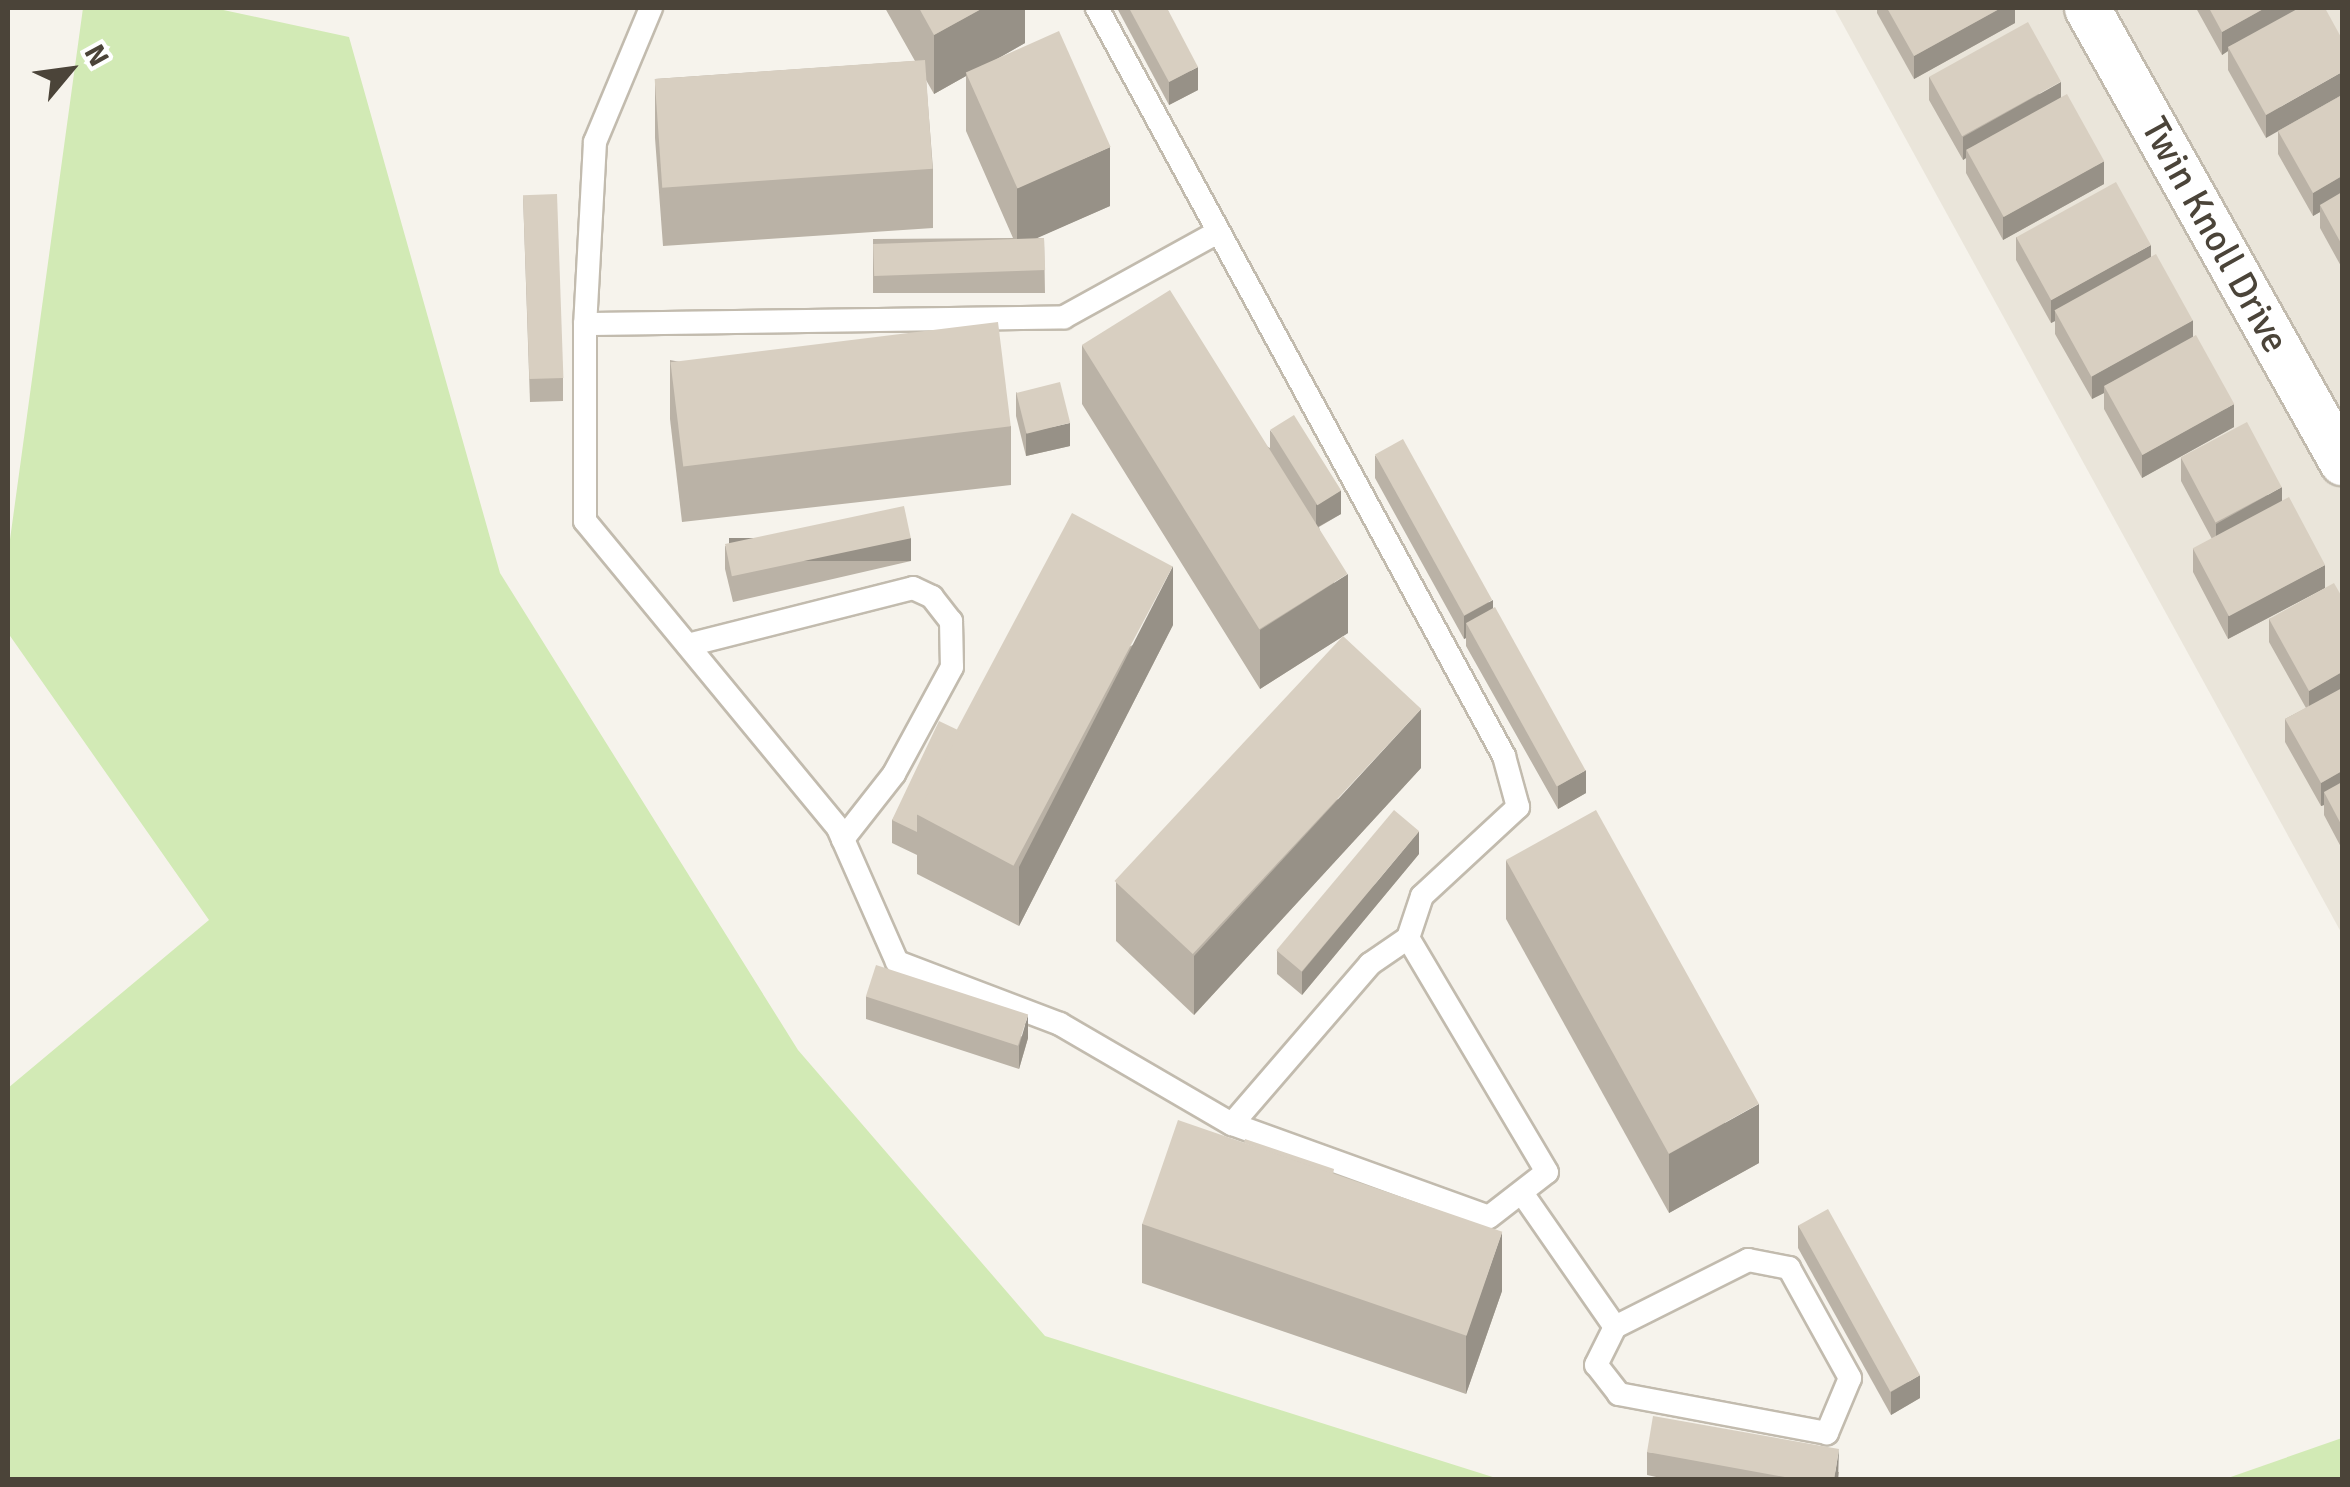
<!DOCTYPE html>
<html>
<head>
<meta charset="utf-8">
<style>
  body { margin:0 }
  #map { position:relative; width:2350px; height:1487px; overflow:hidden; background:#f6f3ec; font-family:Signika,sans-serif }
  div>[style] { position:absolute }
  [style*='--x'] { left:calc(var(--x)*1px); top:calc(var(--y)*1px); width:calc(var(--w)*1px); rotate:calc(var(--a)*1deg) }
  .residential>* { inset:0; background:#eae5da }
  .green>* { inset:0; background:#d2eab5 }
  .roads { filter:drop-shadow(2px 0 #c2bbae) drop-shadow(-2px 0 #c2bbae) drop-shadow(0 2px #c2bbae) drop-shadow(0 -2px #c2bbae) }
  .service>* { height:22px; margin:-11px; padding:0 11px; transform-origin:11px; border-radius:11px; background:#fff }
  .minor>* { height:45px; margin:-22.5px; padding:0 22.5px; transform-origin:22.5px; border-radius:22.5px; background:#fff }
  .wall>* { inset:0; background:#bab2a6 }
  .shaded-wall>* { inset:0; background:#979187; transform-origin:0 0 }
  .building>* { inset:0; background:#d8cfc1; transform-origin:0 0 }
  span { translate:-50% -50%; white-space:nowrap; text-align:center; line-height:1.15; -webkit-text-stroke:8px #fff; paint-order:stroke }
  .street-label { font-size:38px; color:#4b4439 }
  .frame { position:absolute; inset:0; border:10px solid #4b4439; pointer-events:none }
  .north { position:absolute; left:20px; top:20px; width:100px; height:100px; -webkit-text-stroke:8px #fff; paint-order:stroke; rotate:61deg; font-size:28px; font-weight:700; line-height:40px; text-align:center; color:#4b4439 }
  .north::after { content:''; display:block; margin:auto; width:35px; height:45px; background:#4b4439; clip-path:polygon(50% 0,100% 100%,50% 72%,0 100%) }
</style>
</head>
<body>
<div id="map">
  <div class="residential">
    <i style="clip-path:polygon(1834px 8px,2342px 8px,2342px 934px)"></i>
  </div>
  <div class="green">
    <i style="clip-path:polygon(83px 8px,214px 8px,349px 37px,500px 573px,798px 1050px,1045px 1336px,1499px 1479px,8px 1479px,8px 1088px,209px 920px,8px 633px,8px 554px)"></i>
    <i style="clip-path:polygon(2342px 1438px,2342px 1479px,2225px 1479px)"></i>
  </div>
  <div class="roads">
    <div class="service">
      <i style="--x:651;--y:8;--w:145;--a:112.7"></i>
      <i style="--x:595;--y:142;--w:182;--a:93.1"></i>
      <i style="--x:585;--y:324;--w:197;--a:90"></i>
      <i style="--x:585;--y:521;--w:398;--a:50.5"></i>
      <i style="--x:838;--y:828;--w:146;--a:66.2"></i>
      <i style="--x:897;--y:962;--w:174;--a:20.8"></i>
      <i style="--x:1060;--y:1024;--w:199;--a:30.2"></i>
      <i style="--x:1232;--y:1124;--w:273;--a:19.9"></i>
      <i style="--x:1489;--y:1217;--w:73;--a:-37.8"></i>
      <i style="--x:1547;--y:1172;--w:272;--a:-120.7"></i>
      <i style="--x:1408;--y:938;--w:44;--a:-71.6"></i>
      <i style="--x:1422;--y:896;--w:131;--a:-42.8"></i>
      <i style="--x:1518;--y:807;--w:53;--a:-105.4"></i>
      <i style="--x:1504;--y:756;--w:852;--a:-118.55"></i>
      <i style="--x:585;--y:324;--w:479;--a:-0.8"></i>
      <i style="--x:1064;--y:317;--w:176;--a:-28.9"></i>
      <i style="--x:688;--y:645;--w:232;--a:-14.2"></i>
      <i style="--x:913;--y:588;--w:21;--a:25"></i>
      <i style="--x:932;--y:597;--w:31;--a:52"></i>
      <i style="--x:951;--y:621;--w:46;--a:88.8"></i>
      <i style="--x:952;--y:667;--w:122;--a:118.5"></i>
      <i style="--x:894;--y:774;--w:83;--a:128.1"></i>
      <i style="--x:1232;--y:1124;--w:211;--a:-49.2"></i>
      <i style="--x:1370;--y:964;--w:46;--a:-34.4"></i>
      <i style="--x:1522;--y:1193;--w:163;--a:55.2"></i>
      <i style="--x:1615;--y:1327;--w:149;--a:-26.7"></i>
      <i style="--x:1748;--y:1260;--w:42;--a:11"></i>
      <i style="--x:1789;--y:1268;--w:126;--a:61"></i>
      <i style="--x:1850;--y:1378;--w:60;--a:112.7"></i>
      <i style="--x:1827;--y:1433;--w:212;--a:-169.4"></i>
      <i style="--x:1619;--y:1394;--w:37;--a:-128"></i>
      <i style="--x:1596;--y:1365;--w:42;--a:-63.4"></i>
    </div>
    <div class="minor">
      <i style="--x:2087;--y:8;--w:521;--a:60.68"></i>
    </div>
  </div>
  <div class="wall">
    <i style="clip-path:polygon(885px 8px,1025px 8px,1025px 43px,997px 59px,1110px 206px,1036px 238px,1044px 238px,1045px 293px,873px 293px,873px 239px,1013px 238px,966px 131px,966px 76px,934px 94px,926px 80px,933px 169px,933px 228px,663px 246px,655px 138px,655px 79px,915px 61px)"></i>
    <i style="clip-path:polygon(1117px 8px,1167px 8px,1198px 90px,1169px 105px)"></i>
    <i style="clip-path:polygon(1877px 8px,2015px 8px,2015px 23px,1914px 79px,1877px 13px)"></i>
    <i style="clip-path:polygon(2196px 8px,2325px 8px,2266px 138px,2228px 70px,2228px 51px,2222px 55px)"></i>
    <i style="clip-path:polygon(1929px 77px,2061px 97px,2104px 184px,2003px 240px,1966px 173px,1966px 158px,1963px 160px,1929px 100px)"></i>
    <i style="clip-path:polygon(2342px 95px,2342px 268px,2320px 228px,2320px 212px,2313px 216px,2278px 154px,2278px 131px)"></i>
    <i style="clip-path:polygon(523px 195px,563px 378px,563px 401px,530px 402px)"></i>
    <i style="clip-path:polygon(2016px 237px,2151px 257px,2193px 337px,2234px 427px,2142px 478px,2104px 409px,2104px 393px,2092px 399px,2055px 334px,2055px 321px,2051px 323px,2016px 260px)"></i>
    <i style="clip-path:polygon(1082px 345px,1270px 448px,1270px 430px,1341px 514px,1319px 527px,1348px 633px,1260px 689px,1082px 404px)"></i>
    <i style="clip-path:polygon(670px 360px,1011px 426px,1011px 485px,682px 522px,670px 419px)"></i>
    <i style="clip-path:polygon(1016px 392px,1070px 446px,1026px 456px,1016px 416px)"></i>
    <i style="clip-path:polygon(1375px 455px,1493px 608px,1586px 793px,1558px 809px,1466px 646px,1466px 638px,1464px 639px,1375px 478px)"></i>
    <i style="clip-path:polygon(2181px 458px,2282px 501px,2325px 588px,2228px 639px,2193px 572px,2193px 549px,2212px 539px,2181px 481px)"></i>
    <i style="clip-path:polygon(725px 546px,911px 561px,733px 602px,725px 569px)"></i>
    <i style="clip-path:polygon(2342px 597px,2342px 849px,2324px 815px,2324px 805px,2321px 806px,2285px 742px,2285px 719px,2306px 708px,2269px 642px,2269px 619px)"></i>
    <i style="clip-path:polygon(1173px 625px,1019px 926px,917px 874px,917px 855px,892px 843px,892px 820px,960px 731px)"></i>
    <i style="clip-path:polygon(1421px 768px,1194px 1015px,1116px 941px,1116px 882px)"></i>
    <i style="clip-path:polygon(1419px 854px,1302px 995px,1277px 974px,1277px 951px)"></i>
    <i style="clip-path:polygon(1506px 860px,1759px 1163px,1669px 1213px,1506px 919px)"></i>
    <i style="clip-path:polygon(866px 996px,1028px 1038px,1019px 1069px,866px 1019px)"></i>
    <i style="clip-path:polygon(1334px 1174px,1502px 1291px,1466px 1394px,1142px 1283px,1142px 1224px)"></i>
    <i style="clip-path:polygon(1798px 1225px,1920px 1398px,1891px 1415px,1798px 1248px)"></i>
    <i style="clip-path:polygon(1647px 1452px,1839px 1472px,1838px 1480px,1670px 1480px,1647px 1475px)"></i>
  </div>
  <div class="shaded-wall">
    <i style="clip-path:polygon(983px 8px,1025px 8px,1025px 43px,967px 76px,966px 72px,966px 76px,934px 94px,934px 35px)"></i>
    <i style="clip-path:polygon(2001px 8px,2015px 8px,2015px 23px,1914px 79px,1914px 56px)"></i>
    <i style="clip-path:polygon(2265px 8px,2307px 8px,2228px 47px,2228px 51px,2222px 55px,2222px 32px)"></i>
    <i style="clip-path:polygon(1198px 67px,1198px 90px,1169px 105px,1169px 82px)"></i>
    <i style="clip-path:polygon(2342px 72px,2342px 95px,2266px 138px,2266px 115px)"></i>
    <i style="clip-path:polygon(2061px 82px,2061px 105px,1966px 150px,1966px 158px,1963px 160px,1963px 137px)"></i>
    <i style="clip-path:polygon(1110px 147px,1110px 206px,1017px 247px,1017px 188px)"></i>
    <i style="clip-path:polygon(2104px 161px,2104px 184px,2003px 240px,2003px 217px)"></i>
    <i style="clip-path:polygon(2342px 176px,2342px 199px,2320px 205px,2320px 212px,2313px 216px,2313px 193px)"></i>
    <i style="clip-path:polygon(2151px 245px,2151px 268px,2055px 311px,2055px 321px,2051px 323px,2051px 300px)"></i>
    <i style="clip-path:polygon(2193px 320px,2193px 343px,2104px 386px,2104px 393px,2092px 399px,2092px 376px)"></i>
    <i style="clip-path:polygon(2234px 404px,2234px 427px,2142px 478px,2142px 455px)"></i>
    <i style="clip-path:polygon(1070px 423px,1070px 446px,1026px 456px,1026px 433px)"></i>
    <i style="clip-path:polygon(2282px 487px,2282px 510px,2216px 547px,2216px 524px)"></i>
    <i style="clip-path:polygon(1341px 490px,1341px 514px,1316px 528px,1316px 505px)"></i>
    <i style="left:911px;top:538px;width:23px;height:182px;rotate:90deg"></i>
    <i style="clip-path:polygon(2325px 565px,2325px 588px,2228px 639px,2228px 616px)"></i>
    <i style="clip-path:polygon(1173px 566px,1173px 625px,1019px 926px,1019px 867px)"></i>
    <i style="clip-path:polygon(1348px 574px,1348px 633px,1260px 689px,1260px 630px)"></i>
    <i style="clip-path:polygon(1493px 600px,1493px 623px,1466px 623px,1466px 638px,1464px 639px,1464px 616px)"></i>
    <i style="clip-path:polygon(2342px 672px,2342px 695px,2309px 714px,2309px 691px)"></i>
    <i style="clip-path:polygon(1421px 709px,1421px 768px,1194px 1015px,1194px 956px)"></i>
    <i style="clip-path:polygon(1586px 770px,1586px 793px,1558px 809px,1558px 786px)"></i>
    <i style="clip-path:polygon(2342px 771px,2342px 794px,2324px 792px,2324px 805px,2321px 806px,2321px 783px)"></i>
    <i style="clip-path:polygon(1419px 831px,1419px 854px,1302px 995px,1302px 972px)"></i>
    <i style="clip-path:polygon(1028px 1015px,1028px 1038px,1019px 1069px,1019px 1046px)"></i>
    <i style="clip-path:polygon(1759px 1104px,1759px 1163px,1669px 1213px,1669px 1154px)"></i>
    <i style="clip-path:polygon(1502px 1232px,1502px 1291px,1466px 1394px,1466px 1335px)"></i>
    <i style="clip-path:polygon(1920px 1375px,1920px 1398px,1891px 1415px,1891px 1392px)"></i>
    <i style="clip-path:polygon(1839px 1449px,1838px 1480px,1834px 1480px)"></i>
  </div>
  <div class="building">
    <i style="clip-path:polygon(919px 8px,983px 8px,934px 35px)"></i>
    <i style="clip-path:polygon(1129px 8px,1167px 8px,1198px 67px,1169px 82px)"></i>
    <i style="clip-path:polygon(1887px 8px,2001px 8px,1914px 56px)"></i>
    <i style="clip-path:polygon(2209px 8px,2265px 8px,2222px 32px)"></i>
    <i style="clip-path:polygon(2299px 8px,2325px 8px,2342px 39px,2342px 72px,2266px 115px,2228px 47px)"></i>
    <i style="left:2028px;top:22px;width:68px;height:113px;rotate:61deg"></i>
    <i style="left:1059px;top:31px;width:127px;height:102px;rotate:66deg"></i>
    <i style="left:925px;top:60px;width:109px;height:271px;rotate:86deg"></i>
    <i style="left:2067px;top:94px;width:77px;height:115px;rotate:61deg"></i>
    <i style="clip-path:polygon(2342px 95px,2342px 176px,2313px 193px,2278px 131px)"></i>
    <i style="left:2116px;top:182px;width:72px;height:114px;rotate:61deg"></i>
    <i style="clip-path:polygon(2342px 192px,2342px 245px,2320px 205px)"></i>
    <i style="left:557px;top:194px;width:184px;height:34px;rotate:88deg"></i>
    <i style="left:1044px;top:238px;width:32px;height:171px;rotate:88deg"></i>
    <i style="left:2156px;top:254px;width:76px;height:116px;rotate:61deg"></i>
    <i style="left:1170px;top:290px;width:335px;height:104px;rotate:58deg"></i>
    <i style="left:998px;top:322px;width:105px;height:330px;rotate:83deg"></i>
    <i style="left:2196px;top:335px;width:79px;height:105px;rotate:61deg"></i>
    <i style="left:1060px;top:382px;width:42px;height:45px;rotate:76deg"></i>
    <i style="left:1294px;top:415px;width:89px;height:28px;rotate:58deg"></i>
    <i style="left:2247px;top:422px;width:74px;height:75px;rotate:62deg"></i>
    <i style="left:1403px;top:439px;width:184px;height:32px;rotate:61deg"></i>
    <i style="left:2289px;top:497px;width:77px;height:109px;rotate:62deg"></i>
    <i style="left:904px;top:506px;width:33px;height:183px;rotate:78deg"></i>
    <i style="left:1072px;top:513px;width:114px;height:339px;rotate:28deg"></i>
    <i style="clip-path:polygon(2334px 583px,2342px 597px,2342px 672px,2309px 691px,2269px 619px)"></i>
    <i style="left:1495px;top:607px;width:187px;height:33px;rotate:61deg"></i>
    <i style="left:1343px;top:636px;width:107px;height:335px;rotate:43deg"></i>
    <i style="clip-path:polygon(2342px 688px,2342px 771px,2321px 783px,2285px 719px)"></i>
    <i style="clip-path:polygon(939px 721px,960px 731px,917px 815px,917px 832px,892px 820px)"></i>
    <i style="clip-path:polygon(2342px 782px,2342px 826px,2324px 792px)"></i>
    <i style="left:1394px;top:810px;width:33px;height:183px;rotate:40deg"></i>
    <i style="left:1596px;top:810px;width:336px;height:103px;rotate:61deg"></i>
    <i style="left:876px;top:965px;width:160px;height:33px;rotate:18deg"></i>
    <i style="left:1178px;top:1120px;width:343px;height:110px;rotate:19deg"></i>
    <i style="clip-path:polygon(1245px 1139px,1334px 1169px,1333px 1174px,1244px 1143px)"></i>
    <i style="left:1828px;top:1209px;width:190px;height:34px;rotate:61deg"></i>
    <i style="clip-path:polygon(1653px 1416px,1839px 1449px,1834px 1480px,1801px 1480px,1647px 1452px)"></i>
  </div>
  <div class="street-label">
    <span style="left:2215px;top:235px;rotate:61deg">Twin Knoll Drive</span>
  </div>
  <div class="frame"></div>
  <div class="north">N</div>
</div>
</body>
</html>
